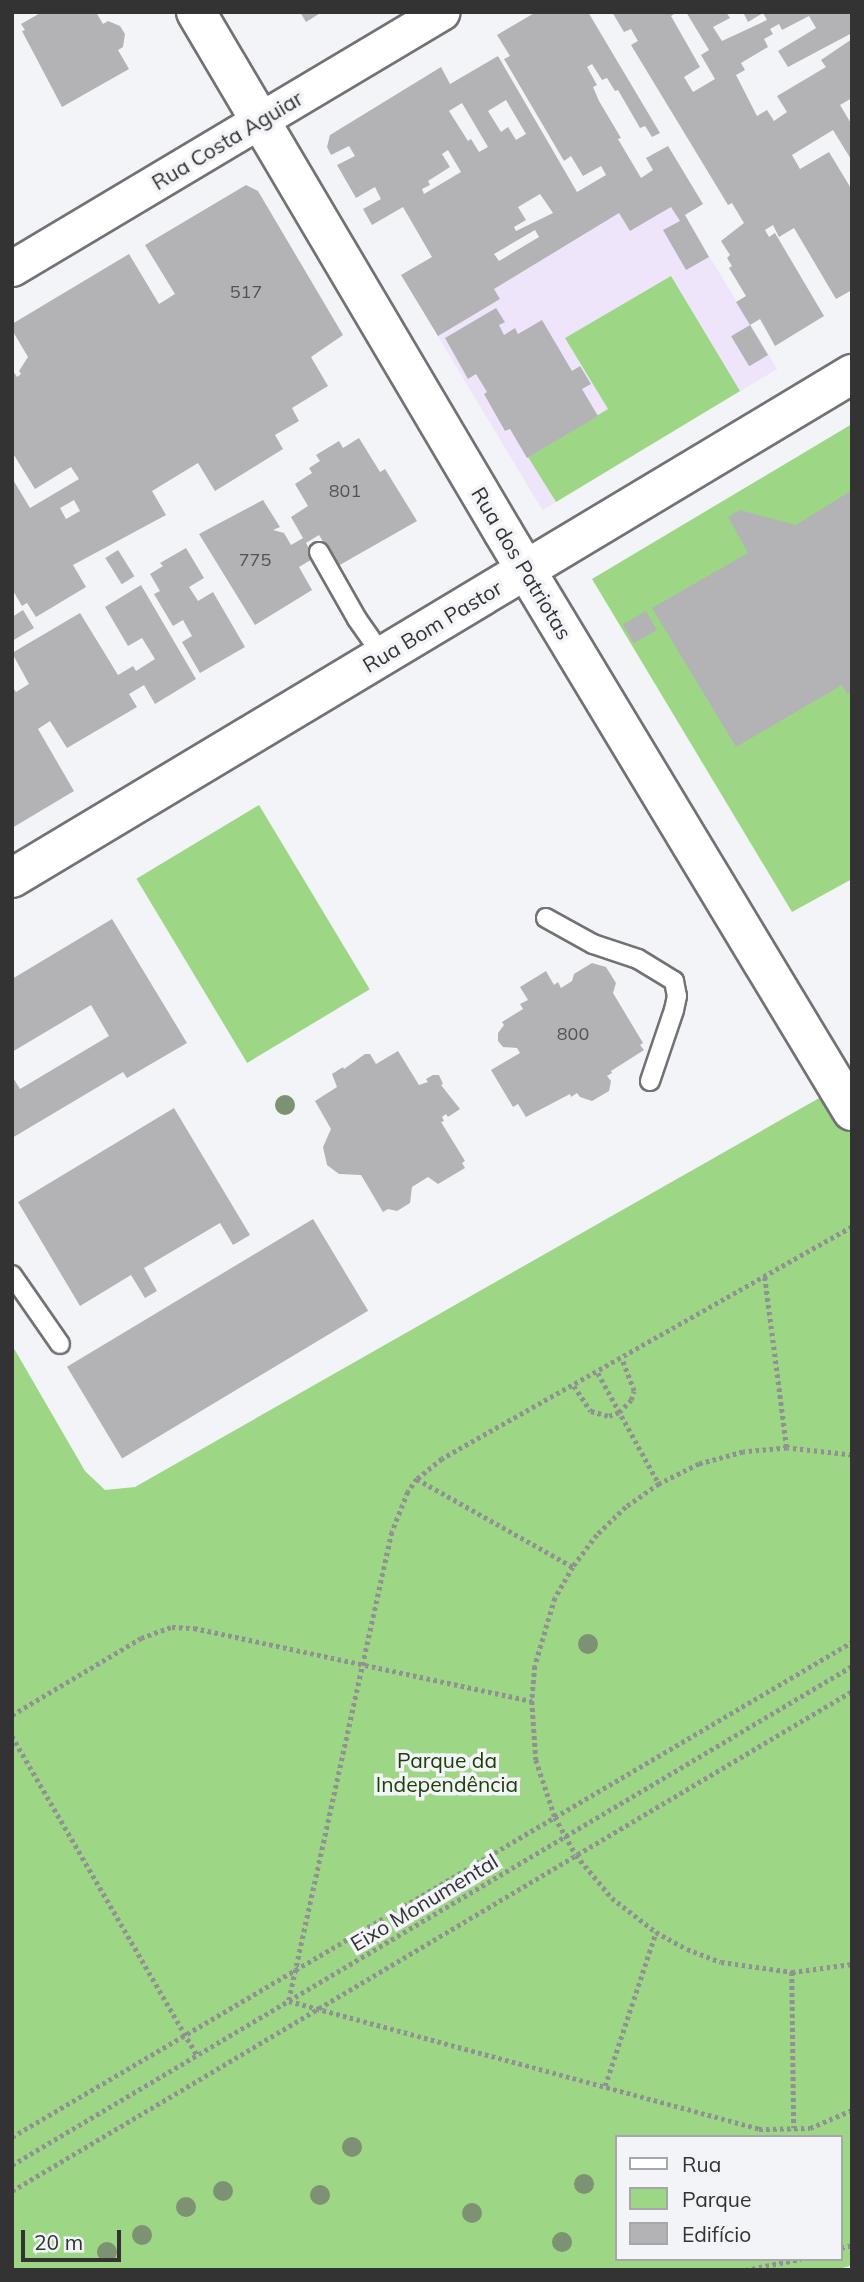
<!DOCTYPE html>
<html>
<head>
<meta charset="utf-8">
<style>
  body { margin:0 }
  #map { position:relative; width:864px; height:2282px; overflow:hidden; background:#f3f4f7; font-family:Mulish,sans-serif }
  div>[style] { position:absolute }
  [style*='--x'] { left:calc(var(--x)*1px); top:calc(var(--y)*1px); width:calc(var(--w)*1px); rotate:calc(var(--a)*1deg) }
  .education>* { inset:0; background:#efe5fa; transform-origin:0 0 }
  .green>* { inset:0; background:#9dd785; transform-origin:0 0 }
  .building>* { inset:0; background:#b3b3b6; transform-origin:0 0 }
  .path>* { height:4.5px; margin-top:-2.25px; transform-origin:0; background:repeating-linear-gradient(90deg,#919193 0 3.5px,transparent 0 7px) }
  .roads { filter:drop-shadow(2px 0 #727275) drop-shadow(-2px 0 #727275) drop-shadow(0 2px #727275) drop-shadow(0 -2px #727275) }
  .service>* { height:18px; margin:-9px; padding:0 9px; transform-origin:9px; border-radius:9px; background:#fff }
  .minor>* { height:35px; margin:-17.5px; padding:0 17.5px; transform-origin:17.5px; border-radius:17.5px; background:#fff }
  .secondary>* { height:38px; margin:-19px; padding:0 19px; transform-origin:19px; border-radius:19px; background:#fff }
  .trees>* { width:20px; height:20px; margin:-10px; border-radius:50%; background:#7d9272 }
  span { translate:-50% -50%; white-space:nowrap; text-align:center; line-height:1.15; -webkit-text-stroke:7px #f3f4f7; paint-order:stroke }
  .number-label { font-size:18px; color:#535354 }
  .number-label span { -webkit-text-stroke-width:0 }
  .street-label { font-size:21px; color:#333334 }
  .park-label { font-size:21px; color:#1c4106 }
  .frame { position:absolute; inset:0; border:14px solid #333334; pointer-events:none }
  .legend { position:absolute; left:615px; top:2135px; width:228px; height:126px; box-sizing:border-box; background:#f3f4f7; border:2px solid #a6a7a9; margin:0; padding:9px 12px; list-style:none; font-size:21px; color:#333334 }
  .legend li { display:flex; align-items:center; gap:14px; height:35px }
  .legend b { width:35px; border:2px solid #a6a7a9 }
  .scale { position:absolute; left:21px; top:2230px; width:100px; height:32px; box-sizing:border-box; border:4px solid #333334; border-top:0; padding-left:9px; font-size:21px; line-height:24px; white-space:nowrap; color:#333334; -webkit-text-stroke:5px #f3f4f7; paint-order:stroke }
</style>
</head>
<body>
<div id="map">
  <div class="education">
    <i style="left:666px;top:184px;width:216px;height:274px;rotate:59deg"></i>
  </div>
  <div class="green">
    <i style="clip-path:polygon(671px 276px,740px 391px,556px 502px,528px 457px,608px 409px,565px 338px)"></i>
    <i style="clip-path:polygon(852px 424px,852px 879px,792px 912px,592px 579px)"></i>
    <i style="left:259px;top:805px;width:215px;height:143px;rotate:59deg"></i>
    <i style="clip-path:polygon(evenodd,828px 1093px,852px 1132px,852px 2265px,837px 2270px,12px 2270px,12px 1345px,85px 1471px,105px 1490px,135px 1487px,828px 1093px,617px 2137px,841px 2137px,841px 2259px,617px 2259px,617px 2137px)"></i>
  </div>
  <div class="building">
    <i style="clip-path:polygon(42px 12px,96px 12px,103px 24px,108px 21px,120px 26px,125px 34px,123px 47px,118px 50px,129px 69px,62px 107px,22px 31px,25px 30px,21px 24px)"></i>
    <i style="clip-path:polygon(300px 12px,322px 12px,306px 22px)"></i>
    <i style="clip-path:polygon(evenodd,536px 12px,588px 12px,660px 133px,652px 137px,645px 126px,640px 128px,618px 90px,615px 91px,607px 78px,602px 80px,592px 64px,587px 67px,597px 85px,593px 87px,599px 101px,621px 138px,618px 139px,641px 178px,653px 170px,646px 158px,668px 146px,703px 204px,685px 215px,709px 257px,686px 270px,663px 230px,680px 221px,671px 207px,630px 231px,619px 213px,494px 289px,500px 299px,438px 336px,401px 275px,432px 257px,403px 207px,372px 225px,363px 209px,381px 199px,375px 187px,356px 198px,337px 165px,355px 156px,349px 146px,331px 155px,327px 147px,330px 135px,441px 67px,450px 84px,498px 56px,577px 192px,606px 175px,601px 166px,583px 176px,571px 156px,564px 161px,504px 59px,510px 56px,497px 35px,536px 12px,506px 100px,526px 134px,516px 140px,508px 127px,501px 132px,488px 111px,506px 100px,536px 12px,462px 103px,488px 147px,479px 152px,471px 139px,468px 141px,449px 111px,462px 103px,536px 12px,448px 150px,461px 172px,424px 194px,422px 189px,430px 185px,428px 181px,450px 167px,442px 154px,448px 150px,536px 12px,540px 194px,553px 213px,516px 231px,514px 227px,526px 220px,518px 207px,540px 194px,536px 12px,535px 230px,539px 237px,499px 261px,494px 254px,535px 230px)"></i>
    <i style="clip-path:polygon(612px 12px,677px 12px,671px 16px,700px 67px,684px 77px,693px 92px,715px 79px,701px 55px,709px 50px,686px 12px,726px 12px,730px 18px,713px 27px,722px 41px,767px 20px,763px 13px,748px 22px,743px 12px,852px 12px,852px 33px,788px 67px,778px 51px,816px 28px,809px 16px,782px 30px,779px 24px,770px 29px,773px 34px,764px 39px,768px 47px,741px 63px,745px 70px,736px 75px,757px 116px,767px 110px,774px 121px,787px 112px,777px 96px,826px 67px,821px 60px,852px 39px,852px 98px,840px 105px,852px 125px,852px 161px,833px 130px,792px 155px,800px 169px,829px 152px,852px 190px,852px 290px,836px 299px,794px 228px,779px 237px,773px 225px,765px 230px,769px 237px,775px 233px,824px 316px,775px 346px,760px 319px,750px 325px,736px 302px,746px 296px,729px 268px,732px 266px,727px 258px,730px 255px,721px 241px,744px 223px,732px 203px,728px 205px,631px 45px,638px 41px,631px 29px,624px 32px)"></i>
    <i style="clip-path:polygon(evenodd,246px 185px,258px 191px,343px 335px,311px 357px,328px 386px,292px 408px,299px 421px,275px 435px,283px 449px,215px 491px,198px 463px,152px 491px,166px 515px,73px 565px,86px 587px,36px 617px,27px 603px,22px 606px,12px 589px,12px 478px,30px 508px,79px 479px,71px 467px,35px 489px,12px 452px,12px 369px,17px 377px,21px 374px,19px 371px,28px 357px,12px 330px,12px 324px,129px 254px,159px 304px,175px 294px,145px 245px,246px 185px,74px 500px,80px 511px,66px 519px,60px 508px,74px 500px)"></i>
    <i style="clip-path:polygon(496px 308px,505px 322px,499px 325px,504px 335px,515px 328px,518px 334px,542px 320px,572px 371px,580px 366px,591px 384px,582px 389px,598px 416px,527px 458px,510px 429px,505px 431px,484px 394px,487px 392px,476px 374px,468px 379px,445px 338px)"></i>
    <i style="left:750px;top:325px;width:35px;height:22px;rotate:59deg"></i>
    <i style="clip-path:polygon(359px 438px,380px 472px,385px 469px,417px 521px,338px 566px,319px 535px,306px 543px,314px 558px,299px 567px,312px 590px,255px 625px,199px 534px,263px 500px,280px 527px,273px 530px,284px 533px,291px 545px,303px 538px,291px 517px,308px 506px,295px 484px,312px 473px,309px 468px,320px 461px,316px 455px,339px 441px,343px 448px)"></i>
    <i style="clip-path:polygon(852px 490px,852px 692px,847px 694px,842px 685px,736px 747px,652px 608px,748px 553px,728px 517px,740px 510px,796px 525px)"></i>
    <i style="clip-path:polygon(186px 548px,204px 578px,189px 587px,198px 601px,213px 592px,245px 647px,200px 673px,182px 642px,192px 636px,183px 620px,173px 626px,154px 594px,160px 591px,150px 574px,163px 566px,160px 563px)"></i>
    <i style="left:118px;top:550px;width:31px;height:15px;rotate:58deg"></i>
    <i style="clip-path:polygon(141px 585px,196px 679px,155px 704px,144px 685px,129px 694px,137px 707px,67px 748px,50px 721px,38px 729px,74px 791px,12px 828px,12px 686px,16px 692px,29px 684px,12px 653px,80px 613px,118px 675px,133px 666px,136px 671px,155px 659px,142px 638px,128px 646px,105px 607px)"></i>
    <i style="clip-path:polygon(23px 610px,34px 628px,12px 641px,12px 617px)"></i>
    <i style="left:646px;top:611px;width:22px;height:27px;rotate:60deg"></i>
    <i style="clip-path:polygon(112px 919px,187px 1043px,127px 1078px,123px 1072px,12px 1138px,12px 1076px,20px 1089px,109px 1036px,91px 1005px,12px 1052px,12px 979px)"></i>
    <i style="clip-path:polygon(592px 963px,606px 967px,616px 983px,613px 993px,643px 1043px,640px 1045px,644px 1050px,611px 1071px,612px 1073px,607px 1076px,611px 1081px,609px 1091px,592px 1101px,580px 1097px,577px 1093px,571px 1097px,570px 1094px,526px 1117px,518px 1104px,513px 1107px,491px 1070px,520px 1053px,517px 1048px,503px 1047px,498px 1041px,498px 1033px,504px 1025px,502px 1022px,523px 1009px,520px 1004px,528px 1000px,520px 987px,546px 971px,554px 985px,558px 982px,561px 988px,572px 981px,574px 974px)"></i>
    <i style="clip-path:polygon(398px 1051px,419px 1085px,428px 1082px,426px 1079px,433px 1075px,439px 1075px,443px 1084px,441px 1085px,460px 1109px,448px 1117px,446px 1114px,442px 1117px,444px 1121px,441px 1122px,465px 1161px,462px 1163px,465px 1168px,438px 1184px,428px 1177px,412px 1187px,410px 1203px,397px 1211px,388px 1209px,383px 1212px,361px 1175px,339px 1174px,327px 1165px,323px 1147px,331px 1129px,315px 1101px,337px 1087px,332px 1074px,343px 1067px,344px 1069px,365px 1054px,370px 1054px,376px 1064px)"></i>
    <i style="clip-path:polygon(174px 1108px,250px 1235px,233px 1245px,220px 1223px,144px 1268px,157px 1291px,145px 1298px,131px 1275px,80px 1306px,18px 1202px)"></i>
    <i style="left:313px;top:1219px;width:107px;height:287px;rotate:59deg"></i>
  </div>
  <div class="path">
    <i style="--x:852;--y:1227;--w:471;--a:150.5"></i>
    <i style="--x:442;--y:1459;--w:32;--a:141"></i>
    <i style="--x:417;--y:1479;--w:16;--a:125"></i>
    <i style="--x:408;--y:1492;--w:43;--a:111.8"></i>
    <i style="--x:392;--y:1532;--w:480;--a:102.4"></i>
    <i style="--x:289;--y:2001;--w:487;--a:15.2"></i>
    <i style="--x:759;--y:2129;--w:51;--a:-1.1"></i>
    <i style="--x:810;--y:2128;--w:46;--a:-23.2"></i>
    <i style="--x:765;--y:1277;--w:172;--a:82.7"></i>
    <i style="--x:598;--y:1373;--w:127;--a:61.2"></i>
    <i style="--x:574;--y:1386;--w:30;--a:56"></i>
    <i style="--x:591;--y:1411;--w:19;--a:16"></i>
    <i style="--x:609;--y:1416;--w:11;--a:-22"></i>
    <i style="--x:619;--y:1412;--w:17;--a:-45"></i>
    <i style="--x:631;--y:1400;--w:9;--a:-72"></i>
    <i style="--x:634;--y:1391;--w:34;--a:-111"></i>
    <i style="--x:852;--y:1455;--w:65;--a:-173.9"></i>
    <i style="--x:787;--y:1448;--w:44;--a:174.8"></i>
    <i style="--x:743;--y:1452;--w:46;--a:164.7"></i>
    <i style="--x:699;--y:1464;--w:45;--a:153.4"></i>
    <i style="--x:659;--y:1484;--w:40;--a:145.1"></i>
    <i style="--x:626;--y:1507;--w:40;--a:136"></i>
    <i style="--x:597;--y:1535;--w:40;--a:127"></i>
    <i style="--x:573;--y:1567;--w:36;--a:120"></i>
    <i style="--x:555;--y:1598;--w:71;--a:106.4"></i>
    <i style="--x:535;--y:1666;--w:35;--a:95"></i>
    <i style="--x:532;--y:1701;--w:59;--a:86.1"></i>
    <i style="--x:536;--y:1760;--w:60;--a:71.6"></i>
    <i style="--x:555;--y:1817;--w:43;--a:61.1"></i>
    <i style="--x:576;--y:1855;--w:56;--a:50.1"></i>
    <i style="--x:612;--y:1898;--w:56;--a:37.7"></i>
    <i style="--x:656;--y:1932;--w:35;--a:29"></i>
    <i style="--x:687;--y:1949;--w:36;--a:21"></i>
    <i style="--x:721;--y:1962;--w:72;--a:8"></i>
    <i style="--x:792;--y:1972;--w:61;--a:-7.6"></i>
    <i style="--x:417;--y:1479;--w:179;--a:29.4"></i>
    <i style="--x:12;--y:1715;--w:150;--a:-30.8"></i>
    <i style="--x:141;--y:1638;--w:33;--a:-20"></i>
    <i style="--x:172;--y:1627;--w:22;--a:3"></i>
    <i style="--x:194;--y:1628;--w:346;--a:12.2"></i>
    <i style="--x:12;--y:1736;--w:369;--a:59.9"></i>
    <i style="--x:792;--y:1972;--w:156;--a:89.3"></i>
    <i style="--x:605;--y:2086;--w:162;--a:-71.7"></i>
    <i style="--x:12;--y:2137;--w:975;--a:-30.51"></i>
    <i style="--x:12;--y:2165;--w:977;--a:-30.71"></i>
    <i style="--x:12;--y:2191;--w:978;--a:-30.76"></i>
    <i style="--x:841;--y:2248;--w:11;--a:-15"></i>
    <i style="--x:745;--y:2270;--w:57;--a:-11.1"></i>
  </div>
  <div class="roads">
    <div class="service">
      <i style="--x:319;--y:552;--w:77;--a:60.4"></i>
      <i style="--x:357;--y:619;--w:45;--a:54.9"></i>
      <i style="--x:546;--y:918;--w:54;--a:29"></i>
      <i style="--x:593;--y:944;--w:47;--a:18.4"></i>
      <i style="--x:638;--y:959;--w:42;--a:31.4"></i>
      <i style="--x:674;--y:981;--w:15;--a:79"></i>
      <i style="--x:677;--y:996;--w:14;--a:102"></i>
      <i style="--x:674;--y:1010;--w:75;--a:108.7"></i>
      <i style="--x:12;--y:1275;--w:84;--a:55.2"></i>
    </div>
    <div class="minor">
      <i style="--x:12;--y:268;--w:500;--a:-30.8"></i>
    </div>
    <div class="secondary">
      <i style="--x:196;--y:12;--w:604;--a:59.44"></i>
      <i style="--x:503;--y:532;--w:676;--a:58.92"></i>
      <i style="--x:12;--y:878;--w:980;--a:-30.96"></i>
    </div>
  </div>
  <div class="trees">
    <i style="left:285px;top:1105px"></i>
    <i style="left:588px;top:1644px"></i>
    <i style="left:352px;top:2147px"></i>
    <i style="left:584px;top:2184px"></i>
    <i style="left:223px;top:2191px"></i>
    <i style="left:320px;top:2195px"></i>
    <i style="left:186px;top:2207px"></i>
    <i style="left:472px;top:2213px"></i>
    <i style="left:142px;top:2235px"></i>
    <i style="left:562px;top:2242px"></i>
    <i style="left:107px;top:2252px"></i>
  </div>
  <div class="number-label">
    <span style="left:246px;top:292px">517</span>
    <span style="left:345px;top:491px">801</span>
    <span style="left:255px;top:560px">775</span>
    <span style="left:573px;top:1034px">800</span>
  </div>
  <div class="street-label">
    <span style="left:227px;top:140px;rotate:-31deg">Rua Costa Aguiar</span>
    <span style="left:522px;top:563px;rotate:59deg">Rua dos Patriotas</span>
    <span style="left:432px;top:626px;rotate:-31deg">Rua Bom Pastor</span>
    <span style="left:424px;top:1902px;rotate:-31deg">Eixo Monumental</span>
  </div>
  <div class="park-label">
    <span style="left:447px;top:1772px">Parque da<br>Independência</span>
  </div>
  <div class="frame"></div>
  <ul class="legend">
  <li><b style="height:9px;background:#fff"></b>Rua</li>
  <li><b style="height:19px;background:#9dd785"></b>Parque</li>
  <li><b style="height:19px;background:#b3b3b6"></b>Edifício</li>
  </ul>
  <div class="scale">20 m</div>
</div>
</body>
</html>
